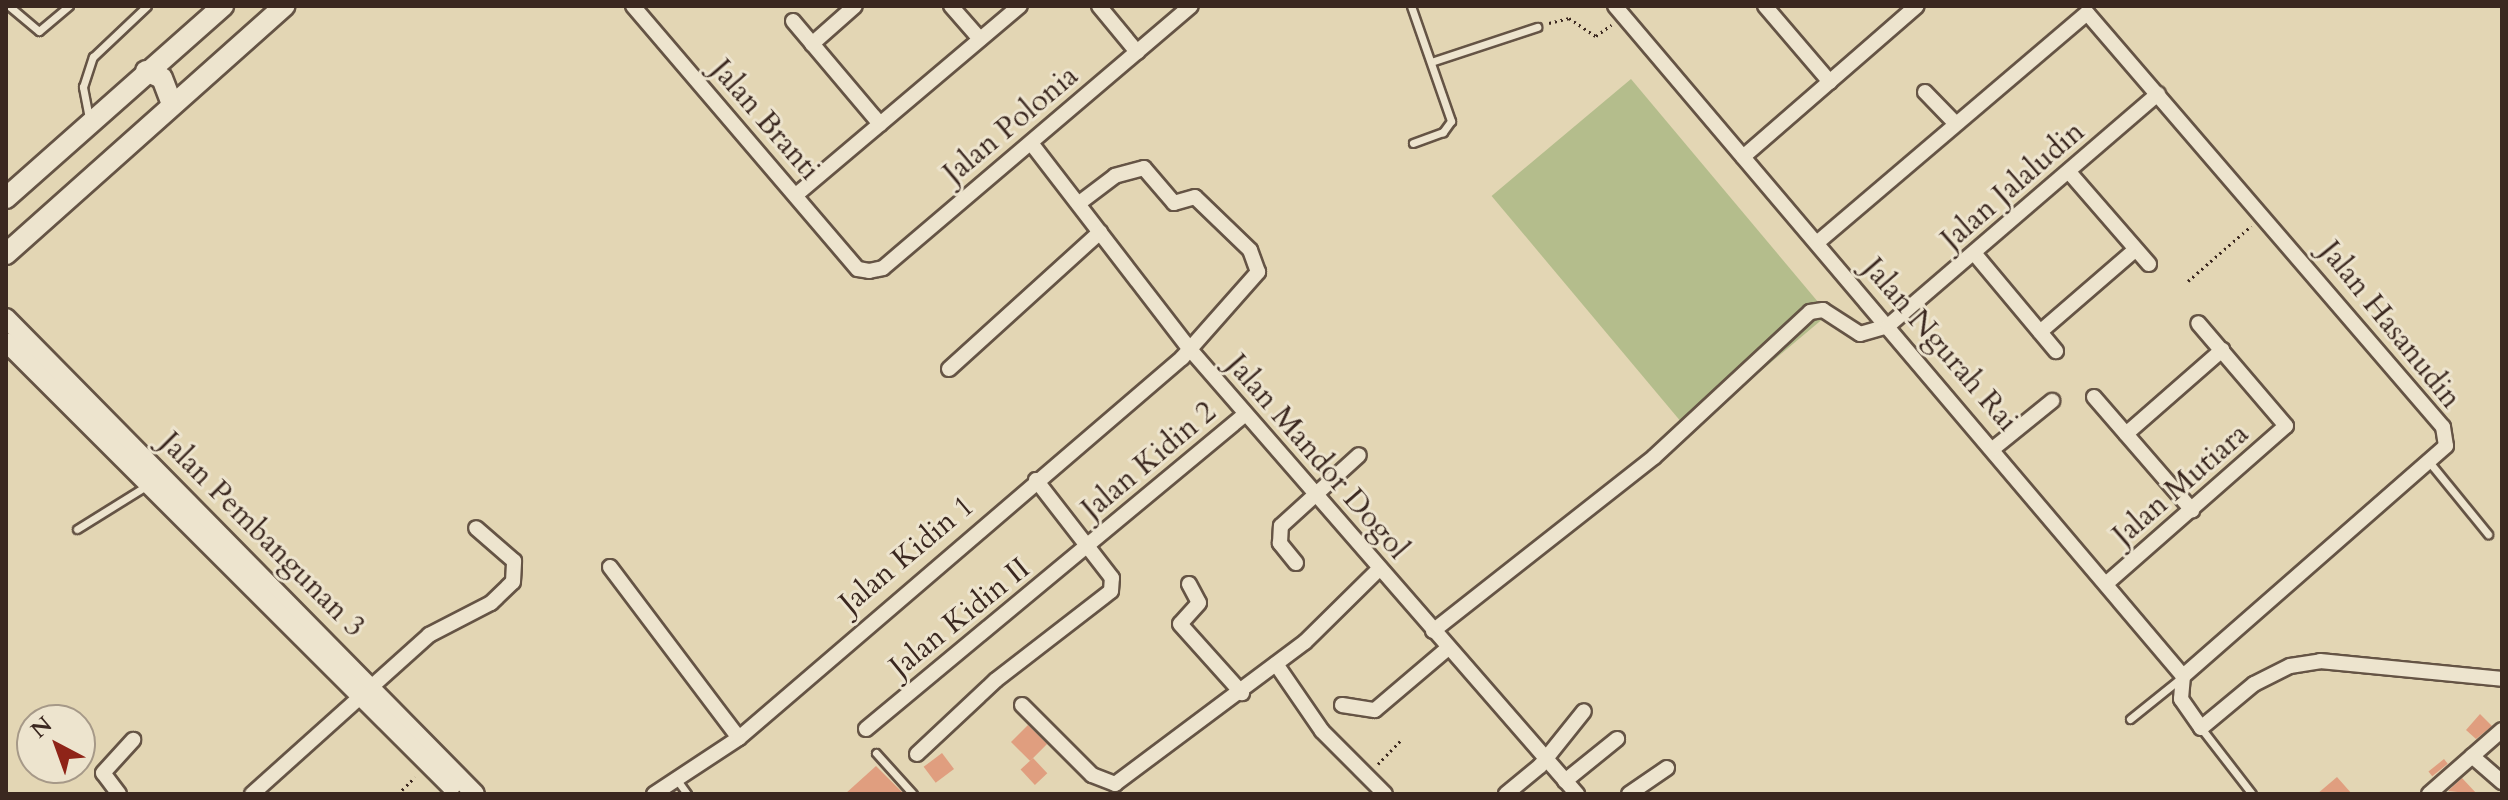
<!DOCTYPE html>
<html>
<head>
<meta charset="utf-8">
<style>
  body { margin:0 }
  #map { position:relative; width:2508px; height:800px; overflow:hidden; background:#e3d6b4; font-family:Cardo,serif }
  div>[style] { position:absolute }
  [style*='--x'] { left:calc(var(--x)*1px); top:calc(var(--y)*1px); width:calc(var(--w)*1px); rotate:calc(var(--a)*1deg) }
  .green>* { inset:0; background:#b4bd8c; transform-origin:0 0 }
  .building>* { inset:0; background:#e09e7f; transform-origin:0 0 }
  .path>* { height:3px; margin-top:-1.5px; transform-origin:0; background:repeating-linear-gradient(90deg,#3b2820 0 2px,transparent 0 6px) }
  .roads { filter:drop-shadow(2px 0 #655445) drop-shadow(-2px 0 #655445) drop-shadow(0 2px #655445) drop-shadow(0 -2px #655445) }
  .service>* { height:7px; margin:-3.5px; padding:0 3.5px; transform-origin:3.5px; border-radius:3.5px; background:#ede4ce }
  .minor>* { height:14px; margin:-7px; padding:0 7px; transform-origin:7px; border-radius:7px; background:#ede4ce }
  .tertiary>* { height:18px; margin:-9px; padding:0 9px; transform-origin:9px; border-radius:9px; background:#ede4ce }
  .secondary>* { height:20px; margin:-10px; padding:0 10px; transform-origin:10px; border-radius:10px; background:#ede4ce }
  span { translate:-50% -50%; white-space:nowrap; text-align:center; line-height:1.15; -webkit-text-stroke:6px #ede4ce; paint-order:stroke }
  .street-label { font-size:30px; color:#3b2820 }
  .frame { position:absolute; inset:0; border:8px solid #3b2820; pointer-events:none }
  .north { position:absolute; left:16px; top:704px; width:80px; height:80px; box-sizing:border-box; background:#ede4ce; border:2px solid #a69988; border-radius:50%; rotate:319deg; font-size:22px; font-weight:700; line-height:32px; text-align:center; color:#3b2820 }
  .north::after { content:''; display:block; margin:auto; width:28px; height:36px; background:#8f2418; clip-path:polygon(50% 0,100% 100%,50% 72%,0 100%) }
</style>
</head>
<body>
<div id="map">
  <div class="green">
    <i style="left:1631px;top:79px;width:307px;height:182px;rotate:50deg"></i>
  </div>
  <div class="building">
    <i style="clip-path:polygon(2480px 714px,2492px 726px,2476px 739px,2466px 730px)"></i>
    <i style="left:1028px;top:725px;width:27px;height:24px;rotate:45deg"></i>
    <i style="left:942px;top:753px;width:20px;height:23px;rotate:53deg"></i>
    <i style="left:1033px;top:758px;width:21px;height:17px;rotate:47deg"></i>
    <i style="left:2444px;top:759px;width:6px;height:20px;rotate:51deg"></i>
    <i style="clip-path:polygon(876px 766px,904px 794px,845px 794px)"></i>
    <i style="clip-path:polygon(2337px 777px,2352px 794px,2317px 794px)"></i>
    <i style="clip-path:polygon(2462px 778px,2477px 794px,2448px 791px)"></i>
  </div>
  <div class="path">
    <i style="--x:1549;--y:23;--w:21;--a:-14"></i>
    <i style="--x:1569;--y:18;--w:32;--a:34"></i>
    <i style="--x:1596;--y:36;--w:19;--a:-36"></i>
    <i style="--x:2188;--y:281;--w:84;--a:-41.1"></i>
    <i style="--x:1378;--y:764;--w:35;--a:-46"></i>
    <i style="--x:398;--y:794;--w:24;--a:-45"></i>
  </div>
  <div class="roads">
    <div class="service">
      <i style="--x:9;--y:6;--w:39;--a:40"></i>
      <i style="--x:39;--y:31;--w:39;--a:-40"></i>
      <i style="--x:1411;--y:6;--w:122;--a:70.8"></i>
      <i style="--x:1451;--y:121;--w:14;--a:126"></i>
      <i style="--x:1443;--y:132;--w:32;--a:160"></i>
      <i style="--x:1431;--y:62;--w:112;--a:-18.3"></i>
      <i style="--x:89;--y:118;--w:32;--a:-101"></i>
      <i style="--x:83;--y:87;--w:32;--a:-72"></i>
      <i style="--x:93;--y:57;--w:74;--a:-43.4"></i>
      <i style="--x:2430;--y:463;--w:92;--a:50.8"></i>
      <i style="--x:77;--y:529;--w:81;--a:-31.9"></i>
      <i style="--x:2130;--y:719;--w:65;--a:-38.8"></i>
      <i style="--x:2201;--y:728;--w:83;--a:52.3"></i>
      <i style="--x:876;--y:753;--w:55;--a:47.9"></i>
      <i style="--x:677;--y:780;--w:17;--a:54"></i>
    </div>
    <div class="minor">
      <i style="--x:633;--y:6;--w:346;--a:49.5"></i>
      <i style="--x:858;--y:269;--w:11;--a:10"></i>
      <i style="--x:869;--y:271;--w:14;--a:-12"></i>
      <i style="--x:883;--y:268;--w:404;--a:-40.4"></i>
      <i style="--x:951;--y:6;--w:44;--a:48.7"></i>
      <i style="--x:1099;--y:6;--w:60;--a:50.4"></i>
      <i style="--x:1615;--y:6;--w:878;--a:49.71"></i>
      <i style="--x:1765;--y:6;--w:100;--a:49.5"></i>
      <i style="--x:2087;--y:13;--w:546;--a:49.31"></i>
      <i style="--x:2443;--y:427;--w:19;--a:81"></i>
      <i style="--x:2446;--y:446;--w:349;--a:138.8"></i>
      <i style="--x:793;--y:21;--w:135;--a:49.8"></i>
      <i style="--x:812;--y:44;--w:57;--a:-41.5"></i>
      <i style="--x:1925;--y:92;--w:43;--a:45.9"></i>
      <i style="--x:1031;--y:143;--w:257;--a:52.4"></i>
      <i style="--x:1188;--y:347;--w:593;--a:48.97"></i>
      <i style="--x:1743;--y:157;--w:230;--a:-41"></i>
      <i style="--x:2069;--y:172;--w:122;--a:49"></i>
      <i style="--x:796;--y:195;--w:293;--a:-40.2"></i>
      <i style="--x:1818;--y:242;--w:353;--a:-40.4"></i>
      <i style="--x:1974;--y:253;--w:128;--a:50.1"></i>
      <i style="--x:2040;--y:332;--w:125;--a:-40.8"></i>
      <i style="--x:949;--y:369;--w:204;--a:-42.2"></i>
      <i style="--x:2094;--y:397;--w:150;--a:49.1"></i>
      <i style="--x:2126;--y:434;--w:128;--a:-41.2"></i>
      <i style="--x:1994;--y:448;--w:75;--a:-39"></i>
      <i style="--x:1296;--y:563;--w:26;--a:-129"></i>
      <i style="--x:1280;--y:543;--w:17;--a:-87"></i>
      <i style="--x:1281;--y:526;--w:105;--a:-42.3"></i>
      <i style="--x:610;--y:567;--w:214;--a:53"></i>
      <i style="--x:2107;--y:583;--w:238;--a:-41.3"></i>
      <i style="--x:2286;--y:426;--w:135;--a:-130.5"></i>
      <i style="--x:1189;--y:584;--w:21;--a:62"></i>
      <i style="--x:1199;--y:603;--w:28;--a:132"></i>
      <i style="--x:1180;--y:624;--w:93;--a:48.1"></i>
      <i style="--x:1433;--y:631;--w:281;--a:-38.2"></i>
      <i style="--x:1654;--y:457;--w:213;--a:-42.9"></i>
      <i style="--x:1810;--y:312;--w:13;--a:-9"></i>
      <i style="--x:1823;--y:310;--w:44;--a:33"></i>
      <i style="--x:1860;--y:334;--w:29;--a:-16"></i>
      <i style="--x:1888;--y:326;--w:356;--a:-40.7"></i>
      <i style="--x:1276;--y:664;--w:81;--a:55.5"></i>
      <i style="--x:1322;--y:731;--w:89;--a:45"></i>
      <i style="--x:2183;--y:676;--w:23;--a:95"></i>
      <i style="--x:2181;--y:699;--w:35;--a:55"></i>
      <i style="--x:2201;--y:728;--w:69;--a:-39.7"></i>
      <i style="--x:2254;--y:684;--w:40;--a:-26.6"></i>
      <i style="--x:2290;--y:666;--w:30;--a:-9"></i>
      <i style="--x:2320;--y:661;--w:183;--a:5.6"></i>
      <i style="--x:1022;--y:705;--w:99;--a:45"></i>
      <i style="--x:1092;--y:775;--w:25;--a:21"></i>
      <i style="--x:1115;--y:784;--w:237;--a:-36.8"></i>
      <i style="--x:1305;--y:642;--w:104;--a:-44.6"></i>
      <i style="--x:1342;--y:705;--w:33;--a:9"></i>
      <i style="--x:1375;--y:710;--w:96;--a:-40.3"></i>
      <i style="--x:866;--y:729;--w:493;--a:-39.7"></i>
      <i style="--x:917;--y:754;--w:108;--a:-43.1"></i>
      <i style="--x:996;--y:680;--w:145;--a:-37.7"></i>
      <i style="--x:1111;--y:591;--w:13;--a:-86"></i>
      <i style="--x:1112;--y:578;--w:124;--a:-127.8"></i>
      <i style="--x:2472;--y:756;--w:40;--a:41"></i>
      <i style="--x:1565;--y:781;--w:67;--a:-38.9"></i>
      <i style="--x:119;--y:794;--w:26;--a:-127"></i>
      <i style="--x:103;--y:773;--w:45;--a:-47.7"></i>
      <i style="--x:252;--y:794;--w:238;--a:-41.9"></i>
      <i style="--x:429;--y:635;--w:70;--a:-27.3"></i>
      <i style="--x:491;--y:603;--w:30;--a:-44"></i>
      <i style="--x:513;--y:582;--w:21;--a:-87"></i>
      <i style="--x:514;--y:561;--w:50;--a:-139"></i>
      <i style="--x:654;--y:794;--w:102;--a:-33.4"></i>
      <i style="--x:739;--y:738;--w:584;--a:-40.62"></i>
      <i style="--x:1182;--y:358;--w:115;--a:-48.5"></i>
      <i style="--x:1258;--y:272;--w:23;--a:-110"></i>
      <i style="--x:1250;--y:250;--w:76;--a:-136.1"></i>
      <i style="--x:1195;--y:197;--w:22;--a:164"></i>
      <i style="--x:1174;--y:203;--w:46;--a:-130.6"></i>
      <i style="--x:1144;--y:168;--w:30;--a:165"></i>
      <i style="--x:1115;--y:176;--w:46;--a:142.9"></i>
      <i style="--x:1506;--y:794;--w:44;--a:-39.5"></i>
      <i style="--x:1540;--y:766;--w:70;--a:-51.3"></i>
      <i style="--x:1629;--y:794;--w:46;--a:-34.4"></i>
      <i style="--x:2429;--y:794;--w:97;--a:-41.2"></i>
    </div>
    <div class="tertiary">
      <i style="--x:6;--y:318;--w:668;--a:45.42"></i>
      <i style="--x:6;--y:342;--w:629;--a:44.94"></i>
    </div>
    <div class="secondary">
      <i style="--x:146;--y:71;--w:17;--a:24"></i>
      <i style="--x:162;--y:78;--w:28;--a:69"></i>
      <i style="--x:6;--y:198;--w:290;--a:-41.5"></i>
      <i style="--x:6;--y:254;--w:373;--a:-41.7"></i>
    </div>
  </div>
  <div class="street-label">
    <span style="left:765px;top:120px;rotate:49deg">Jalan Branti</span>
    <span style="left:1011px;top:125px;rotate:-40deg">Jalan Polonia</span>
    <span style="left:2013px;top:186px;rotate:-41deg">Jalan Jalaludin</span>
    <span style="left:2390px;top:325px;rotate:51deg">Jalan Hasanudin</span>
    <span style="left:1940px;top:345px;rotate:49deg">Jalan Ngurah Rai</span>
    <span style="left:1317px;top:457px;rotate:49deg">Jalan Mandor Dogol</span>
    <span style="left:1149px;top:461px;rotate:-40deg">Jalan Kidin 2</span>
    <span style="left:2181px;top:485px;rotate:-41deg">Jalan Mutiara</span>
    <span style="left:262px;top:535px;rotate:45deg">Jalan Pembangunan 3</span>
    <span style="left:907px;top:555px;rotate:-40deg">Jalan Kidin 1</span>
    <span style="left:960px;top:618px;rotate:-39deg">Jalan Kidin II</span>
  </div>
  <div class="frame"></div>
  <div class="north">N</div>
</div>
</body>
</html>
